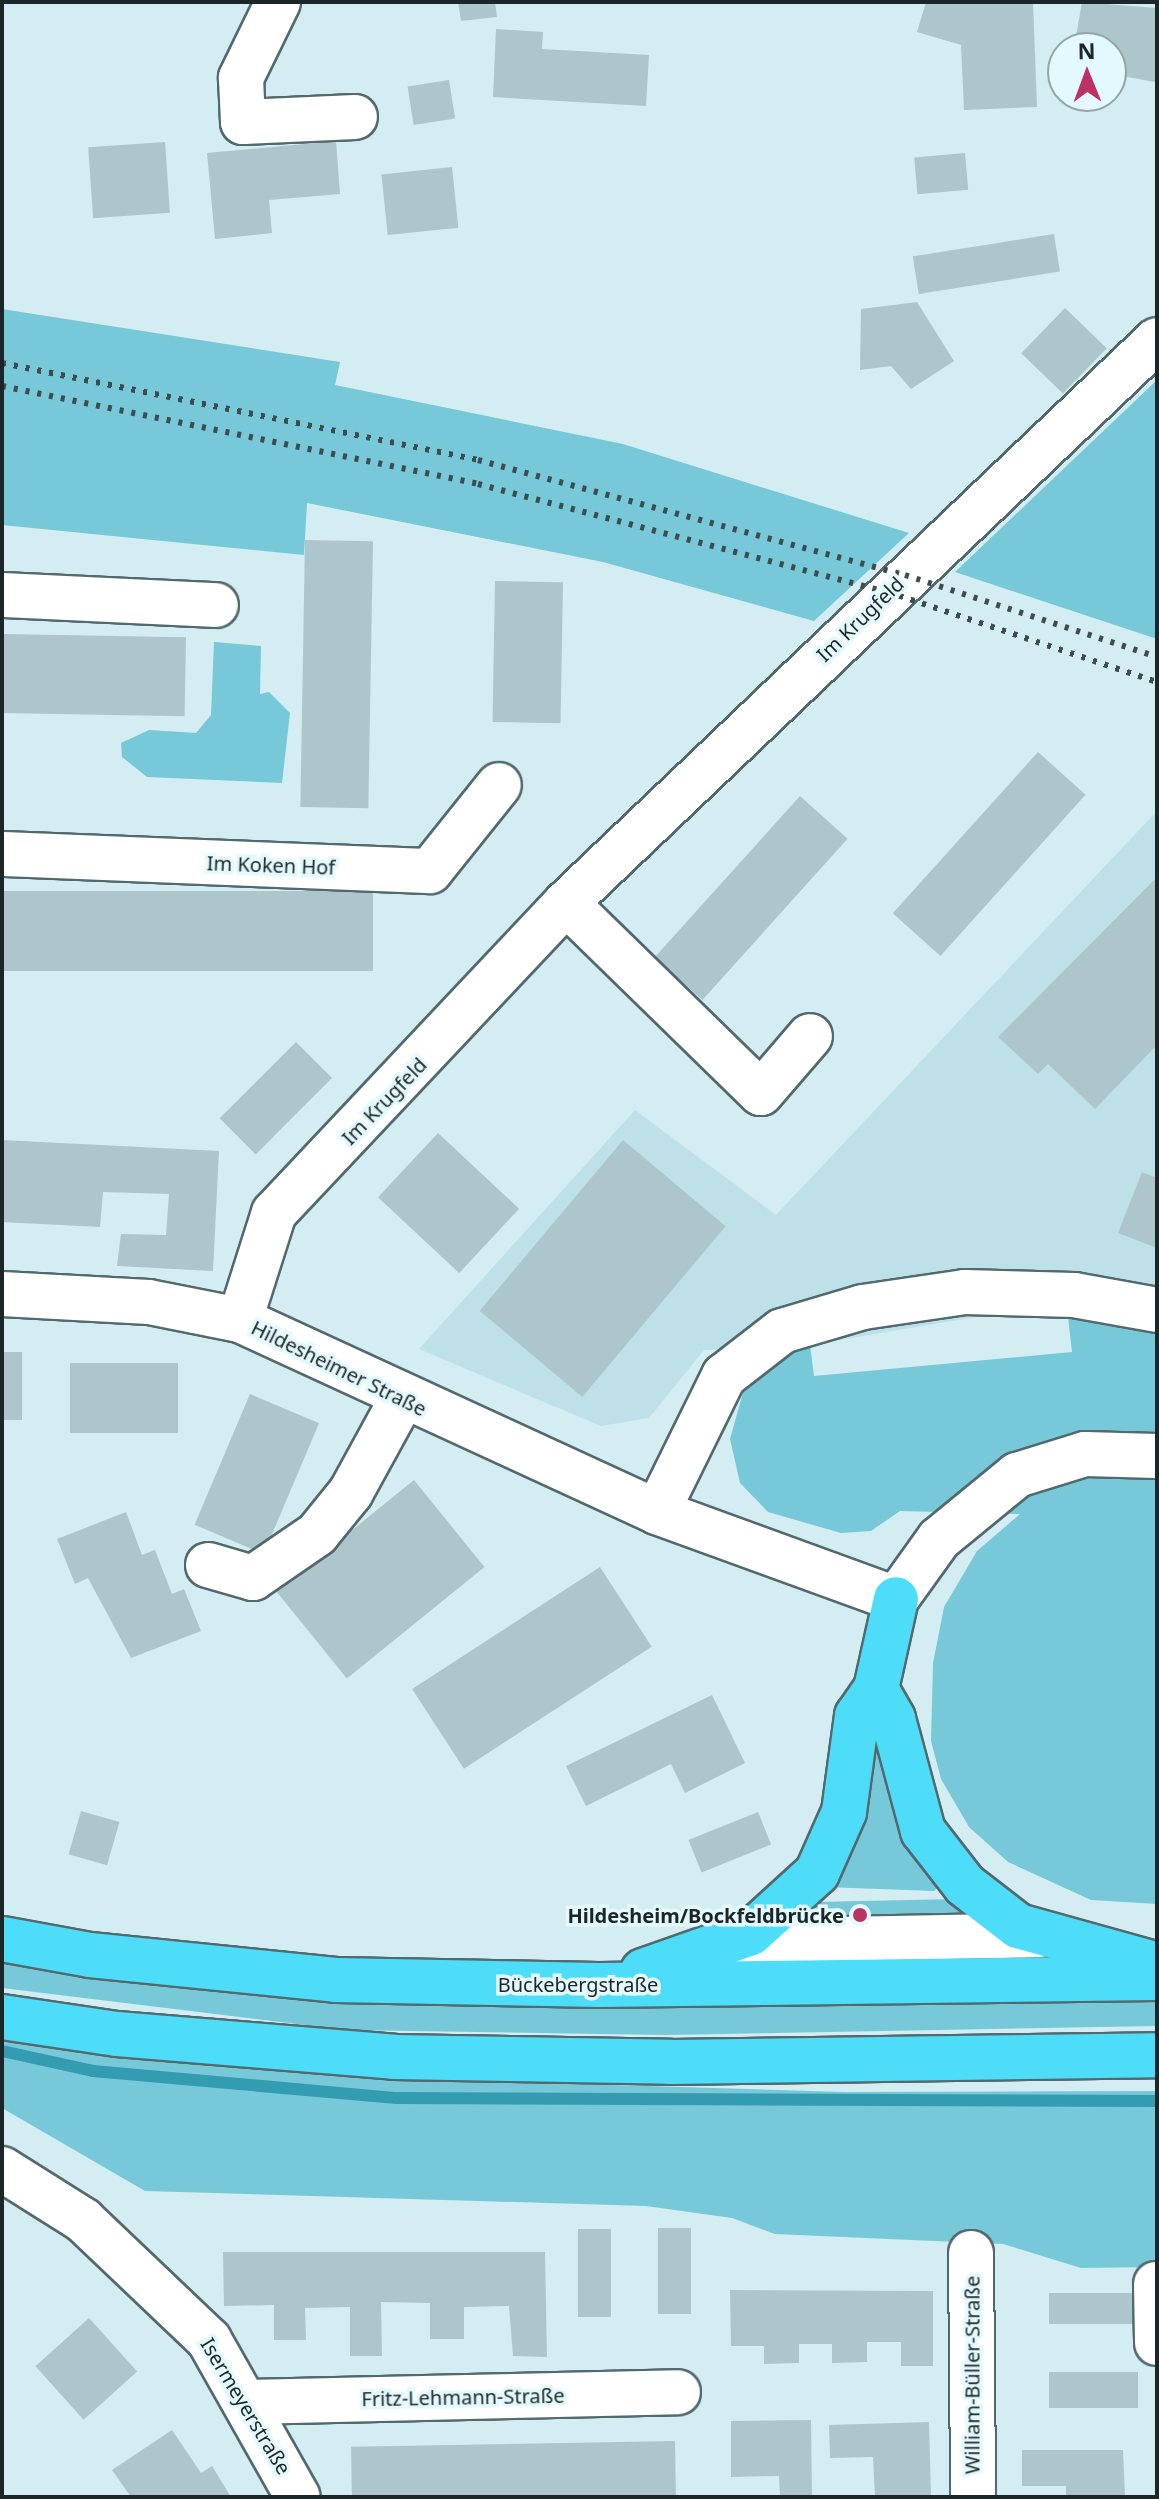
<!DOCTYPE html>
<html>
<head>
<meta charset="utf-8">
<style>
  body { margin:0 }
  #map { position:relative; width:1159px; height:2499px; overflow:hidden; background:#d3edf3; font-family:"Noto Sans",sans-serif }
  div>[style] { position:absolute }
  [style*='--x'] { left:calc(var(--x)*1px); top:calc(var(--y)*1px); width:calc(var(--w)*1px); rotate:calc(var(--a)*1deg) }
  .built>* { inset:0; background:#bee0e8 }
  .green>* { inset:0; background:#77c9da }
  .stream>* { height:12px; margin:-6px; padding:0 6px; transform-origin:6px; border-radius:6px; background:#339cb0 }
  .building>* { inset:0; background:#adc6cc; transform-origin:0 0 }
  .roads { filter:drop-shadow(2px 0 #52696e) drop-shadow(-2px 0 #52696e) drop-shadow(0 2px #52696e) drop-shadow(0 -2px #52696e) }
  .minor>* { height:44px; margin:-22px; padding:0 22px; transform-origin:22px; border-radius:22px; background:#fff }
  .highway>* { height:44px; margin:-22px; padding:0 22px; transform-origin:22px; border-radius:22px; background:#4eddf9 }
  .rail>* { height:6px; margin-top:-3px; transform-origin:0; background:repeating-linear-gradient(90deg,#3f4c4e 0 4px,transparent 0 12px) }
  .dots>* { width:22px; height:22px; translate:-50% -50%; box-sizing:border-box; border:4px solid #e4f9fe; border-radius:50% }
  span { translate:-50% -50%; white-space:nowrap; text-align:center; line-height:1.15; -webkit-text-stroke:7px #e4f9fe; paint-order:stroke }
  .street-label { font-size:20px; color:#1c2628 }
  .poi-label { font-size:20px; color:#1c2628; font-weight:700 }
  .right { translate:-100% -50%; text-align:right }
  .frame { position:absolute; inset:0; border:4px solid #1c2628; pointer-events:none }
  .north { position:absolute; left:1047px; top:32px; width:80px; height:80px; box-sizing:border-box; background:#e4f9fe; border:2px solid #94a5a8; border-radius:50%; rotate:359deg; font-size:22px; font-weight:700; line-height:32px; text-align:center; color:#1c2628 }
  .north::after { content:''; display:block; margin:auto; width:28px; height:36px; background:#be3165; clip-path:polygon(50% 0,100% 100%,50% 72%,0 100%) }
</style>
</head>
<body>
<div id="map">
  <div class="built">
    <i style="clip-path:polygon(1157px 811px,1157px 1334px,1068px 1317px,993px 1314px,810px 1345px,704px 1350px,649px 1418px,601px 1426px,419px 1349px,635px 1110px,776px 1215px)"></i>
  </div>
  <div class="green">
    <i style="clip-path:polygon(2px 309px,340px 362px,335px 385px,623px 444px,909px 533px,814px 621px,603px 562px,307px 503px,304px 555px,2px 525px)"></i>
    <i style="clip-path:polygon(1157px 380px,1157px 639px,955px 572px)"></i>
    <i style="clip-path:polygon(214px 642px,261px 646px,260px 694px,269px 692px,290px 713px,282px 783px,147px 777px,122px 757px,121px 743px,149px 730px,196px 733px,211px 715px)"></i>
    <i style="clip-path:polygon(1068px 1317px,1157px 1334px,1157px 1904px,1091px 1900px,1008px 1862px,969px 1827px,941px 1779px,931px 1741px,933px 1663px,944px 1607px,977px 1551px,1020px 1514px,900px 1511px,871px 1531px,841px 1533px,768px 1512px,740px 1483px,730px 1439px,744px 1389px,772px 1357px,810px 1345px,814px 1376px,1072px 1352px)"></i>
    <i style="clip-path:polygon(876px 1715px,881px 1766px,906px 1835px,942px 1884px,934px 1891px,824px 1887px)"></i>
    <i style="clip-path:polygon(956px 1899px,980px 1922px,785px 1929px,814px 1902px)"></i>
    <i style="clip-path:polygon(2px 1961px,666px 2005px,1157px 2002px,1157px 2026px,666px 2035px,346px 2030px,2px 1988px)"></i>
    <i style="clip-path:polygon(2px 2032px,390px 2078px,844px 2092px,1157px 2091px,1157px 2267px,1081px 2268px,1003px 2244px,775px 2234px,732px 2218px,646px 2206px,145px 2191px,2px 2108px)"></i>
  </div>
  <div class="stream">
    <i style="--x:2;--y:2051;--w:93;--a:12.4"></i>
    <i style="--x:93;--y:2071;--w:305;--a:5.1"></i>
    <i style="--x:397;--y:2098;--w:760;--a:0.23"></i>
  </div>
  <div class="building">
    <i style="clip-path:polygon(458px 2px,495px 2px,497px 17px,461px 21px)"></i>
    <i style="clip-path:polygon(926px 2px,1033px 2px,1037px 107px,964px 110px,961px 45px,917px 32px)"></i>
    <i style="clip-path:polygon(1082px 2px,1157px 8px,1155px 82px,1111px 74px,1111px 48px,1074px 48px)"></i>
    <i style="clip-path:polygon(496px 29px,543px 32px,542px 49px,649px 55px,646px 106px,493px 97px)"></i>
    <i style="left:449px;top:80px;width:39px;height:42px;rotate:81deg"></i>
    <i style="clip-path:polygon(336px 141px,340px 194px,269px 200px,272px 233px,215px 239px,207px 153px)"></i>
    <i style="left:165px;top:142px;width:71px;height:77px;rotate:86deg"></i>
    <i style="left:965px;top:153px;width:37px;height:51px;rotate:85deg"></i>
    <i style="left:452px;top:167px;width:61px;height:71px;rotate:84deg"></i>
    <i style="left:1054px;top:234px;width:38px;height:143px;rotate:81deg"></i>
    <i style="clip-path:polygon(917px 302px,954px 361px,911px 389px,891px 366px,860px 370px,861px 309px)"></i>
    <i style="left:1065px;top:308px;width:58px;height:63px;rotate:44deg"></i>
    <i style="left:305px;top:540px;width:68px;height:267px;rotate:1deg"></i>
    <i style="left:495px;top:581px;width:68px;height:141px;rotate:1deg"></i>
    <i style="left:2px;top:634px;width:184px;height:79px;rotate:1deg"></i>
    <i style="left:1038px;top:752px;width:64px;height:217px;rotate:42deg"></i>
    <i style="left:800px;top:796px;width:64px;height:217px;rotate:42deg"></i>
    <i style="clip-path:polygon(1157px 877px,1157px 1045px,1095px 1109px,1048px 1064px,1038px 1074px,998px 1037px)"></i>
    <i style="left:2px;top:891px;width:371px;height:80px"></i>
    <i style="left:296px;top:1042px;width:51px;height:108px;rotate:45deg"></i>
    <i style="left:438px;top:1133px;width:111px;height:88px;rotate:43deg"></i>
    <i style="clip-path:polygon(2px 1140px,219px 1151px,213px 1271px,117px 1266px,121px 1234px,166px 1235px,169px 1194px,103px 1192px,100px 1227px,2px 1222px)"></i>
    <i style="left:623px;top:1140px;width:134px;height:223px;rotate:40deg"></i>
    <i style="clip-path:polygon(1142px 1172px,1157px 1178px,1157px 1248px,1118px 1233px)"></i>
    <i style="left:2px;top:1352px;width:20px;height:68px"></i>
    <i style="left:70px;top:1363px;width:108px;height:70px"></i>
    <i style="left:250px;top:1394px;width:75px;height:142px;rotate:23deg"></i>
    <i style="left:414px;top:1480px;width:112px;height:177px;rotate:51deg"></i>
    <i style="clip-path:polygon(126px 1512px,142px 1555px,155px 1550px,172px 1594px,184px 1589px,201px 1631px,131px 1658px,88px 1578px,75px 1584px,57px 1539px)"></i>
    <i style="left:600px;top:1567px;width:95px;height:224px;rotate:57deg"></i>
    <i style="clip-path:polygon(712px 1695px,745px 1763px,685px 1793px,671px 1764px,586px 1806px,566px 1766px)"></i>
    <i style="left:81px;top:1811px;width:40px;height:45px;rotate:16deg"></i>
    <i style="left:758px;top:1812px;width:35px;height:75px;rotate:68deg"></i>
    <i style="left:691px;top:2228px;width:86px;height:33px;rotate:90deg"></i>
    <i style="left:578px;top:2229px;width:33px;height:88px"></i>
    <i style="clip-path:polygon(223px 2252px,545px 2252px,547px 2357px,513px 2356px,509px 2306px,464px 2307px,464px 2339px,430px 2339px,430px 2303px,381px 2302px,382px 2356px,350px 2356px,350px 2307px,305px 2308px,306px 2340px,274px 2340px,274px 2305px,224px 2306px)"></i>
    <i style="clip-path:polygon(730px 2290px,933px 2291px,933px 2366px,901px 2366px,901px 2342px,867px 2342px,867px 2362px,832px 2363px,832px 2344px,799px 2344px,799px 2363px,764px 2364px,764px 2346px,731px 2346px)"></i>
    <i style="left:1049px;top:2293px;width:89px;height:31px"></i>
    <i style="left:89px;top:2318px;width:72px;height:72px;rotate:48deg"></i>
    <i style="left:1049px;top:2372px;width:89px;height:36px"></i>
    <i style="clip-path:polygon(811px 2420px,812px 2497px,780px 2497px,779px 2476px,731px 2477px,731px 2421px)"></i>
    <i style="clip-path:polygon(929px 2422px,931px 2497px,875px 2497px,873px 2457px,830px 2458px,829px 2425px)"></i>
    <i style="clip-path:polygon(172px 2430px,201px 2473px,212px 2466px,231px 2497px,131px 2497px,112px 2470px)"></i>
    <i style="left:675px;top:2441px;width:56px;height:324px;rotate:89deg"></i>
    <i style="clip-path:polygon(1022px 2450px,1123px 2450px,1125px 2497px,1066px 2497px,1066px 2486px,1022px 2486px)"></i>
  </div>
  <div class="roads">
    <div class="minor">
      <i style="--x:278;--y:2;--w:85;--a:116"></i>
      <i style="--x:241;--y:78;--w:44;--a:87.4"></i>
      <i style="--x:243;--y:122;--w:112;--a:-2.6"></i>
      <i style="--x:2;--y:595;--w:214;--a:2.7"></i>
      <i style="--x:2;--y:854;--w:428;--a:2.3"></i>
      <i style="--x:430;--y:871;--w:110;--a:-51.3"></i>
      <i style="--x:566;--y:903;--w:272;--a:44.3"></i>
      <i style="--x:761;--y:1093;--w:75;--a:-49.3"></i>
      <i style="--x:2;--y:1294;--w:147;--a:3.1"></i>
      <i style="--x:149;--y:1302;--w:93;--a:11.2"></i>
      <i style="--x:240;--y:1320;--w:459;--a:24.7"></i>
      <i style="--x:657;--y:1512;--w:254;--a:20"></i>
      <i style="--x:896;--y:1599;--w:74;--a:-54.4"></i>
      <i style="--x:939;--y:1539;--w:101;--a:-39.4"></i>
      <i style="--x:1017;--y:1475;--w:71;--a:-17.2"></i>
      <i style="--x:1085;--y:1454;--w:72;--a:1.6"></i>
      <i style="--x:240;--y:1320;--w:112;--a:-72.4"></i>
      <i style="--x:274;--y:1213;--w:426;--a:-46.7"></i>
      <i style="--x:566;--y:903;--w:816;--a:-43.61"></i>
      <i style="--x:657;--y:1512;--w:152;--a:-63.8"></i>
      <i style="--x:724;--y:1376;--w:73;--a:-37.8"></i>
      <i style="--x:782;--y:1331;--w:84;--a:-16.5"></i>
      <i style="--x:863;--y:1307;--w:103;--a:-8.4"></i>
      <i style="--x:965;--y:1292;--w:109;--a:1.6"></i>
      <i style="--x:1074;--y:1295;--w:84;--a:10.2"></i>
      <i style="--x:208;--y:1565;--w:47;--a:16.1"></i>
      <i style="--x:253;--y:1578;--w:78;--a:-34.5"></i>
      <i style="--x:317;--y:1534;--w:54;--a:-51"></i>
      <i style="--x:351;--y:1492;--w:106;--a:-61.3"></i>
      <i style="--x:733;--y:1941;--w:307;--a:-1.1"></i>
      <i style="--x:2;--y:2169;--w:96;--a:32.2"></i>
      <i style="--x:83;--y:2220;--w:174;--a:43.6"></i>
      <i style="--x:209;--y:2340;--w:180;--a:60.5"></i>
      <i style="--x:971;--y:2253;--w:244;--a:89.5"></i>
      <i style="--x:1156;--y:2284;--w:59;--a:89"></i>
      <i style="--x:247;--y:2402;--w:431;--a:-1.3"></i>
    </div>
    <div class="highway">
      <i style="--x:876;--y:1689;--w:34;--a:60"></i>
      <i style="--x:893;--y:1719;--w:116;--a:75"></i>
      <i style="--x:923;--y:1831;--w:68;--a:52.1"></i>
      <i style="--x:965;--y:1885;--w:67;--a:37.7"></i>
      <i style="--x:1018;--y:1926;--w:138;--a:15.5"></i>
      <i style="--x:2;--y:1939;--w:89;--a:10.3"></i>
      <i style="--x:90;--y:1955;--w:247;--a:5.8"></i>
      <i style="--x:336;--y:1980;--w:263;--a:1.1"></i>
      <i style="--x:599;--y:1985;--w:558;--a:-0.72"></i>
      <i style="--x:643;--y:1971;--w:114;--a:-19.4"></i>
      <i style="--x:751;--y:1933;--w:89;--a:-42.3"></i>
      <i style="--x:817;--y:1873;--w:67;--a:-66.1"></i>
      <i style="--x:844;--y:1812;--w:97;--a:-82.3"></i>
      <i style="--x:857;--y:1716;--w:33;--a:-55"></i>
      <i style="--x:876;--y:1689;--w:92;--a:-77.5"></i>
      <i style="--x:2;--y:2017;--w:116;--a:8.4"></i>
      <i style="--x:117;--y:2034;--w:278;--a:4.7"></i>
      <i style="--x:394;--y:2057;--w:277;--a:1"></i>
      <i style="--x:671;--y:2062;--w:486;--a:-0.8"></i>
    </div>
  </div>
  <div class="rail">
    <i style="--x:2;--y:363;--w:486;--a:11.5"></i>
    <i style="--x:478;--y:460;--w:442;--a:15.1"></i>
    <i style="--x:905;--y:575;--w:265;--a:18"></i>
    <i style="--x:2;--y:386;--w:486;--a:11.6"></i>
    <i style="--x:478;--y:484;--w:424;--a:14.8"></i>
    <i style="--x:888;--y:592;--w:284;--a:18.5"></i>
  </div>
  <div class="dots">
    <i style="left:860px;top:1915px;background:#be3165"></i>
  </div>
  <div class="street-label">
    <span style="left:860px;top:619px;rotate:-44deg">Im Krugfeld</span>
    <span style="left:271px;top:865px;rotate:2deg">Im Koken Hof</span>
    <span style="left:384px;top:1101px;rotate:-46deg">Im Krugfeld</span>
    <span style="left:339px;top:1368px;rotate:26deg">Hildesheimer Straße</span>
    <span style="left:578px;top:1984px">Bückebergstraße</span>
    <span style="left:972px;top:2375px;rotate:-90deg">William-Büller-Straße</span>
    <span style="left:463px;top:2397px;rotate:-1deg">Fritz-Lehmann-Straße</span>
    <span style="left:246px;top:2406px;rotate:59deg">Isermeyerstraße</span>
  </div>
  <div class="poi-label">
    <span class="right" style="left:844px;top:1915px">Hildesheim/Bockfeldbrücke</span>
  </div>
  <div class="frame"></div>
  <div class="north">N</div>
</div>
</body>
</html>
